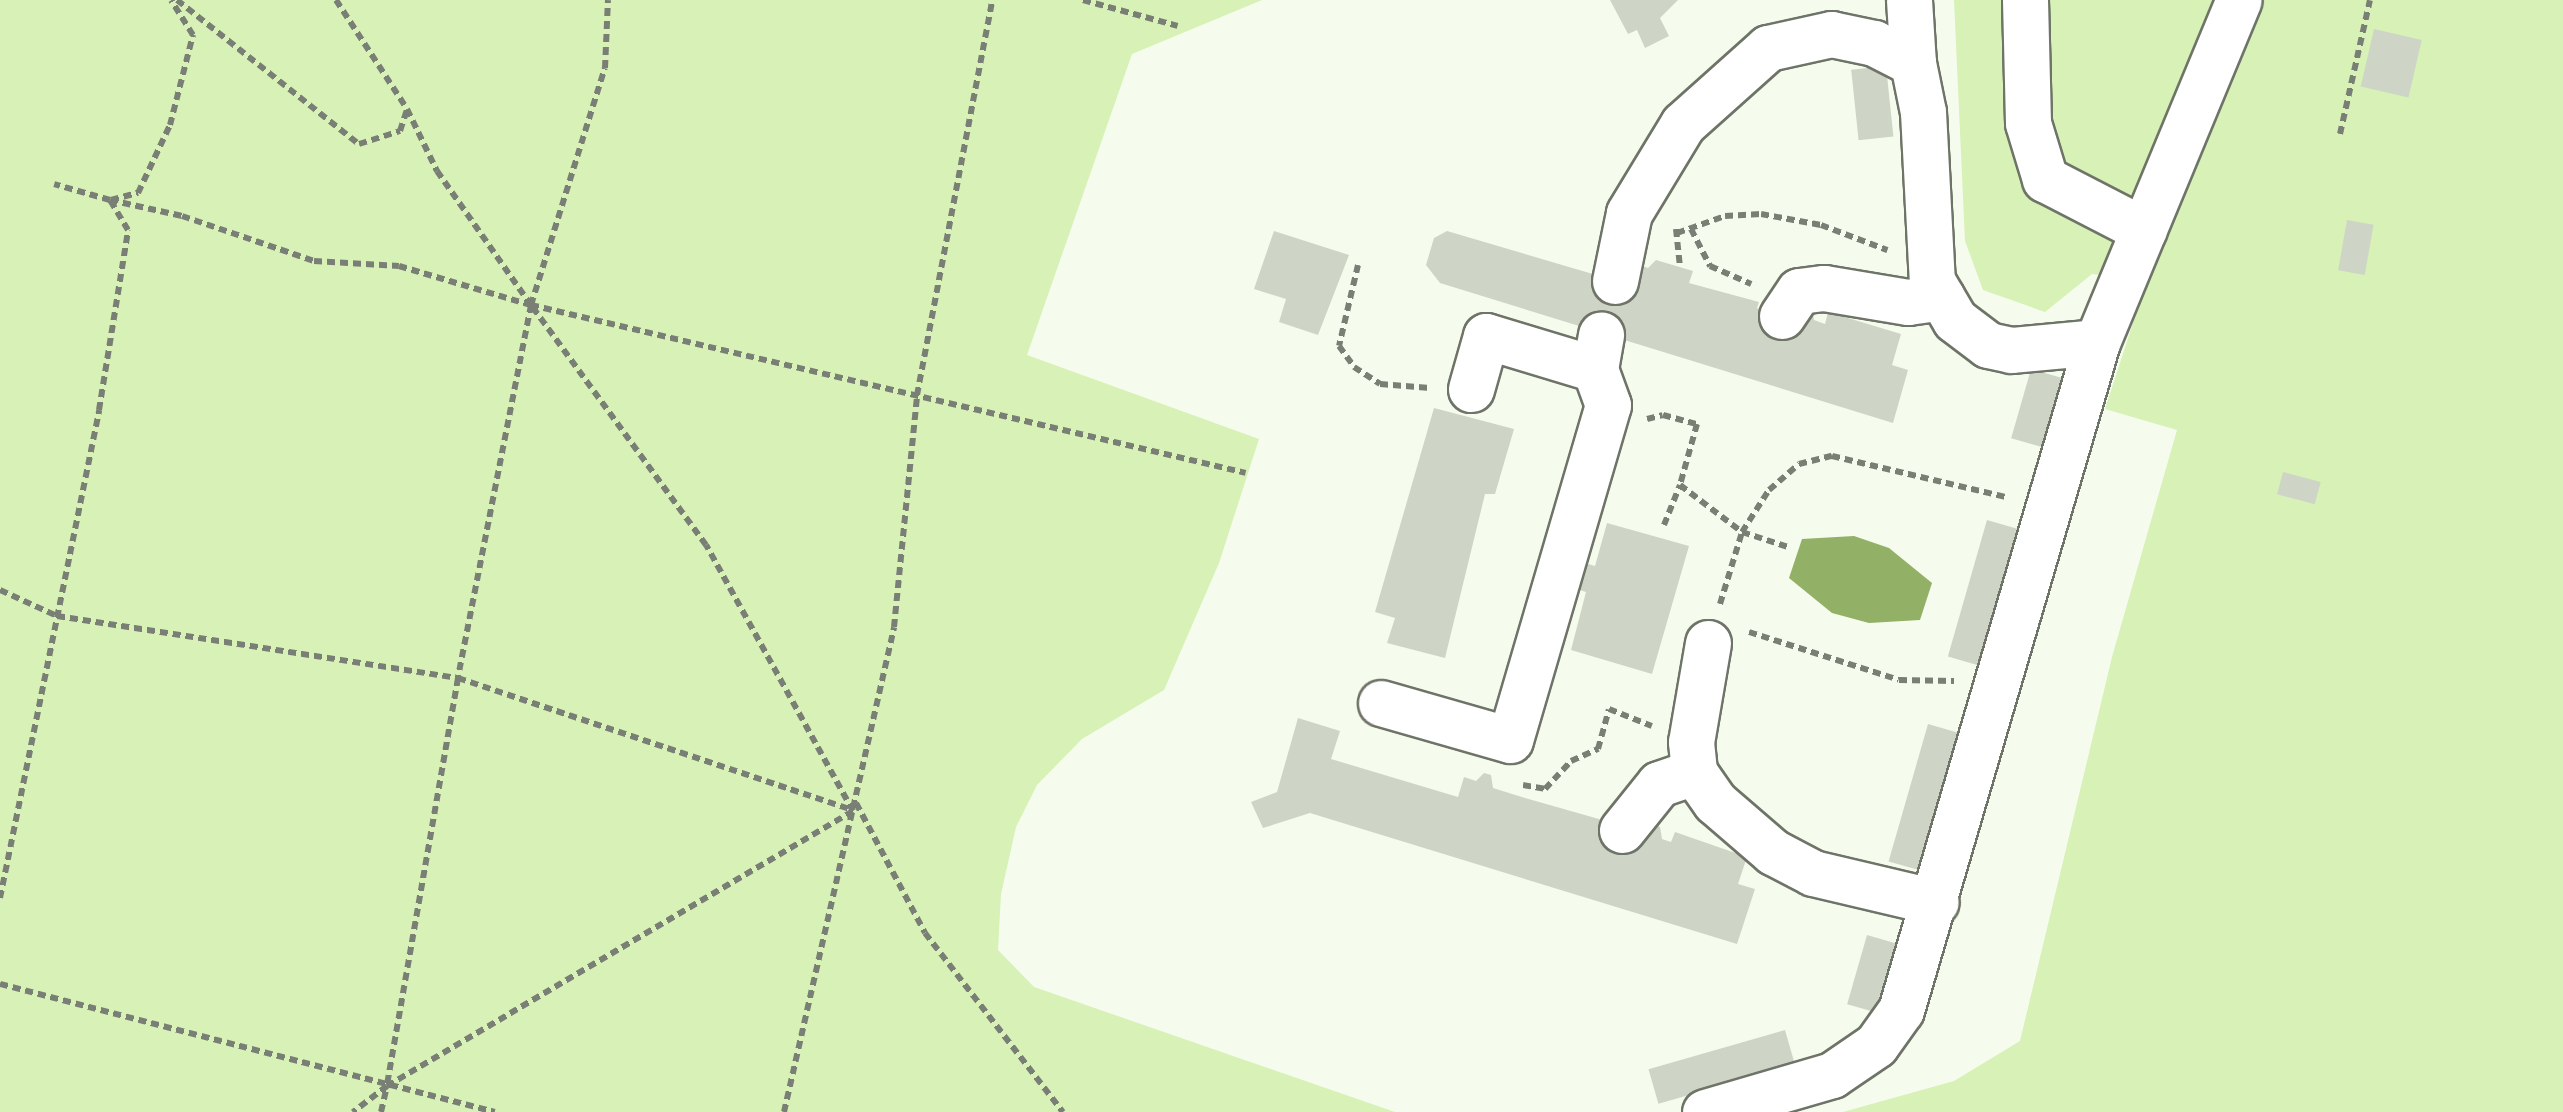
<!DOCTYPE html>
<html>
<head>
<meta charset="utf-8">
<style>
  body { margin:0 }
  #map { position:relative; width:2563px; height:1112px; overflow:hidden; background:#f5fced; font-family:"Asap Condensed",sans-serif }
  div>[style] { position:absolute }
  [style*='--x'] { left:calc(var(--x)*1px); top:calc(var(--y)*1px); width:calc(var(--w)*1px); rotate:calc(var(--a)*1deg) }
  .green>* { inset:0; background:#d7f1b6 }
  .water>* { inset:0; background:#92b066 }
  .building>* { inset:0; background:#ced5c6; transform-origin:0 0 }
  .path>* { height:6px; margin-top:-3px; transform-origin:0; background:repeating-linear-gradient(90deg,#7a7f75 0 8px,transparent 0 13px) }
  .roads { filter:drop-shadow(2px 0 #6e7467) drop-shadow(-2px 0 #6e7467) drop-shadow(0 2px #6e7467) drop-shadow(0 -2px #6e7467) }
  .minor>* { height:45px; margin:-22.5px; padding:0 22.5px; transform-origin:22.5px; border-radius:22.5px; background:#fff }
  span { translate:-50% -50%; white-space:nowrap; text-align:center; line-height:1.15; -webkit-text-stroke:10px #fff; paint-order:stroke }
</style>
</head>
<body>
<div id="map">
  <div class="green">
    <i style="clip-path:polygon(0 0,1262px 0,1132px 54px,1027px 355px,1259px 439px,1219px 563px,1164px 690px,1082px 739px,1037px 785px,1016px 827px,1001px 894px,998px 950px,1034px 987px,1395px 1112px,0 1112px)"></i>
    <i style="clip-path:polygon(1954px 0,2563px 0,2563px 1112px,1843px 1112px,1954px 1081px,2020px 1041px,2112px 657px,2177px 430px,2105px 409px,2147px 280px,2092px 274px,2045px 312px,1983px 290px,1965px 241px)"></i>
  </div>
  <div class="water">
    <i style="clip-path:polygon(1854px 536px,1889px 548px,1932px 583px,1920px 620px,1869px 623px,1832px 613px,1789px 578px,1802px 539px)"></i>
  </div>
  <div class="building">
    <i style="clip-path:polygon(1610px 0,1678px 0,1660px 18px,1669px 36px,1645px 48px,1637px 30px,1628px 34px)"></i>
    <i style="left:2374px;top:29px;width:49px;height:59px;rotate:13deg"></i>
    <i style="left:1886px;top:66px;width:71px;height:35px;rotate:84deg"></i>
    <i style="left:2347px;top:220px;width:27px;height:51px;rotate:10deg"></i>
    <i style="clip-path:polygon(1274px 231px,1349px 255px,1318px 335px,1279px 322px,1286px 299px,1254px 289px)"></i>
    <i style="clip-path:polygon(1447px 231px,1630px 285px,1637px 264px,1648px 268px,1656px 260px,1693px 271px,1689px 283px,1759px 302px,1757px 308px,1796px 320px,1812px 309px,1814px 320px,1825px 324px,1828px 312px,1901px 334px,1892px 365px,1908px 370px,1893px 423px,1440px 283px,1426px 265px,1434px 238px)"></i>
    <i style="left:2031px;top:369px;width:35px;height:72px;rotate:16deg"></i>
    <i style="clip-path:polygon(1434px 408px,1514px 429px,1495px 494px,1485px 494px,1445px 658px,1387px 643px,1395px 618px,1375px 612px)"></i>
    <i style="left:2283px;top:472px;width:39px;height:23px;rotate:15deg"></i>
    <i style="left:1987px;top:520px;width:35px;height:142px;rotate:16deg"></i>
    <i style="clip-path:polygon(1607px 523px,1689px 546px,1652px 674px,1571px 650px,1586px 592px,1564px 585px,1571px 559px,1595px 566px)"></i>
    <i style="clip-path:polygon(1298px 718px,1340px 731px,1331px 759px,1458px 797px,1464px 777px,1476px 781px,1484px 773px,1491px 775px,1493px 788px,1525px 798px,1606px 821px,1653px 824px,1660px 827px,1662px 839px,1671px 842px,1675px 832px,1747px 857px,1738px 884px,1755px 889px,1737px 944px,1310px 813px,1263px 828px,1251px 802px,1277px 792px)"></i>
    <i style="left:1928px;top:724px;width:35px;height:143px;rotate:16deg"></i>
    <i style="left:1867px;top:935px;width:35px;height:72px;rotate:16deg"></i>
    <i style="left:1785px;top:1030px;width:36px;height:142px;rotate:74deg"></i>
  </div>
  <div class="path">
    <i style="--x:177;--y:0;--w:232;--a:38.4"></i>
    <i style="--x:359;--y:144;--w:43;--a:-17.6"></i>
    <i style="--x:400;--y:131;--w:23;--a:-72"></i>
    <i style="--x:336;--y:0;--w:130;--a:56.9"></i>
    <i style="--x:407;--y:109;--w:69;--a:64.2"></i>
    <i style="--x:437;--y:171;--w:164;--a:55"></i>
    <i style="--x:531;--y:305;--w:380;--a:101.1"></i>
    <i style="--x:458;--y:678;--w:414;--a:99.9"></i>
    <i style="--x:387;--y:1086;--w:43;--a:142.6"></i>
    <i style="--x:1083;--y:0;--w:98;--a:15.3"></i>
    <i style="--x:2340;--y:134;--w:137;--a:-77.4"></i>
    <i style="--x:110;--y:200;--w:74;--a:12.5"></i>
    <i style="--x:182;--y:216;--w:139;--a:18.8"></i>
    <i style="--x:314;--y:261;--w:85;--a:3.4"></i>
    <i style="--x:399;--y:266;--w:138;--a:16.5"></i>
    <i style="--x:531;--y:305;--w:734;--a:13.22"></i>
    <i style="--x:111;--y:200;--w:28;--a:-15"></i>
    <i style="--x:138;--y:193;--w:75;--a:-64.8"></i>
    <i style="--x:170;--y:125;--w:93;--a:-75.7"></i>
    <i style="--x:193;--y:35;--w:41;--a:-122.2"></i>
    <i style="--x:1676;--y:229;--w:38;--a:84"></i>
    <i style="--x:1691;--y:229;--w:42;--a:62.8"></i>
    <i style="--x:1710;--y:266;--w:45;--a:23.7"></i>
    <i style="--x:1677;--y:233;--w:51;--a:-19.5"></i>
    <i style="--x:1725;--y:216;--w:36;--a:-3"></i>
    <i style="--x:1761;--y:214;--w:61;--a:10.4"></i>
    <i style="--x:1821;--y:225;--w:71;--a:20.7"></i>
    <i style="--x:1358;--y:265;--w:83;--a:103.2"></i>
    <i style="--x:1339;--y:346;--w:26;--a:54"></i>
    <i style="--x:1354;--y:367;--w:31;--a:33"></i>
    <i style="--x:1380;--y:384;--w:50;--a:4.6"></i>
    <i style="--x:1647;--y:419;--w:16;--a:-14"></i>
    <i style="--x:1663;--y:415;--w:35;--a:15"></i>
    <i style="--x:1697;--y:424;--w:63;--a:105.6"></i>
    <i style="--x:1664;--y:525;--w:43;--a:-68.2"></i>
    <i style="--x:1680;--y:485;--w:78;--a:37.2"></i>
    <i style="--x:1742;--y:532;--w:48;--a:18.1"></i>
    <i style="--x:0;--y:590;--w:63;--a:24.5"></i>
    <i style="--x:57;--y:616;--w:406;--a:8.8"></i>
    <i style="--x:458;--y:678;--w:416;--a:18.5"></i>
    <i style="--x:1720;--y:604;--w:75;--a:-73"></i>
    <i style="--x:1742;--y:532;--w:50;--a:-57.3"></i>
    <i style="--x:1769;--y:490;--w:40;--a:-41"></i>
    <i style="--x:1799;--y:464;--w:34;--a:-14"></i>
    <i style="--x:1832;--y:456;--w:178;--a:13.3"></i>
    <i style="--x:1749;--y:632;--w:157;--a:17.7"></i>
    <i style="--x:1899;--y:680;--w:55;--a:1"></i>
    <i style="--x:1523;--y:785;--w:22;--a:10"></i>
    <i style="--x:1545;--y:789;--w:38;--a:-47"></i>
    <i style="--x:1571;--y:761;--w:30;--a:-24"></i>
    <i style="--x:1598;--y:749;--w:41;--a:-74.6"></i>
    <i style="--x:1609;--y:709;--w:46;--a:21.6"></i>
    <i style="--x:856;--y:803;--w:147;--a:62"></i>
    <i style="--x:925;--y:933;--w:226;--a:52.4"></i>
    <i style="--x:0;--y:898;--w:498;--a:-78.5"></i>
    <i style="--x:99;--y:410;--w:182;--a:-80.8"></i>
    <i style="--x:128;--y:230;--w:35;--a:-121"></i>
    <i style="--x:110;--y:200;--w:58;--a:-164.1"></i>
    <i style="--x:0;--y:984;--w:511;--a:14.5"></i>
    <i style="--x:381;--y:1112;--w:27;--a:-77"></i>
    <i style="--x:387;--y:1086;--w:541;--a:-30.55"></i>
    <i style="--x:853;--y:811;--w:304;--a:-118.9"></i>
    <i style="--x:706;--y:545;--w:297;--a:-126.1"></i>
    <i style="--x:531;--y:305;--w:248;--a:-72.7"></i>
    <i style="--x:605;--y:68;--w:68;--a:-87.5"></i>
    <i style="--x:784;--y:1112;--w:497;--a:-77.2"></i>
    <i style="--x:894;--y:627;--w:233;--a:-84.3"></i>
    <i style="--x:917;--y:395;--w:402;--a:-79.2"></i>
  </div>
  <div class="roads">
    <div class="minor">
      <i style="--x:1909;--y:0;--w:63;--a:86.4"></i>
      <i style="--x:2025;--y:0;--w:123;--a:88.6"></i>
      <i style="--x:2028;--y:123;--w:59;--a:73.1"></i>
      <i style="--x:2045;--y:179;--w:111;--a:27.3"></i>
      <i style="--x:1615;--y:281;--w:69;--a:-78.4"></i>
      <i style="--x:1629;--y:213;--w:104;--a:-58.8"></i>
      <i style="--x:1683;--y:124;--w:114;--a:-41.8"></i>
      <i style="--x:1768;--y:48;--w:65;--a:-12.5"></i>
      <i style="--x:1831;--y:34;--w:44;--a:11.8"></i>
      <i style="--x:1874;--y:43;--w:44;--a:27.1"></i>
      <i style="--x:1913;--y:63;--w:50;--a:78.5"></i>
      <i style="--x:1923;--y:112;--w:169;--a:87"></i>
      <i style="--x:1932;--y:281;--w:45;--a:59.5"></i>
      <i style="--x:1955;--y:320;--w:41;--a:37.1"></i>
      <i style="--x:1988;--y:345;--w:24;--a:12"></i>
      <i style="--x:2011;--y:350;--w:86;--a:-5.3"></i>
      <i style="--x:1782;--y:316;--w:30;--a:-56"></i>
      <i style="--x:1799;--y:291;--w:25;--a:-7"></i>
      <i style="--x:1824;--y:288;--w:85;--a:9.5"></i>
      <i style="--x:1908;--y:302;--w:34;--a:-8"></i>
      <i style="--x:1471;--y:389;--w:55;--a:-74.2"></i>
      <i style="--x:1486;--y:336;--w:114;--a:16.8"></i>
      <i style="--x:1708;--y:643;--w:100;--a:99.7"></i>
      <i style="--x:1691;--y:742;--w:30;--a:84"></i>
      <i style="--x:1694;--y:772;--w:37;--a:55"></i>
      <i style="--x:1715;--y:802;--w:77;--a:40.8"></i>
      <i style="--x:1773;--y:852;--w:45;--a:27.7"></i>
      <i style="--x:1813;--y:873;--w:126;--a:13.3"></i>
      <i style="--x:1381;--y:703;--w:134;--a:16"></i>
      <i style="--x:1510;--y:740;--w:349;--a:-73.7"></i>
      <i style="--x:1608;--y:405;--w:38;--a:-110"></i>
      <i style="--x:1595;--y:369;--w:35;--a:-80"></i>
      <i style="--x:1622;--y:830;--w:59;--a:-51.2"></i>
      <i style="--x:1659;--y:784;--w:37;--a:-19"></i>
      <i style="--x:1705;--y:1112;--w:132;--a:-16.2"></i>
      <i style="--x:1832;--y:1075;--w:53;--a:-34.3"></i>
      <i style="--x:1876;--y:1045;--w:43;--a:-54.5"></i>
      <i style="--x:1901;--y:1010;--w:696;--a:-73.65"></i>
      <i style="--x:2097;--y:342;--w:370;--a:-67.5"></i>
    </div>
  </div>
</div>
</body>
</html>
